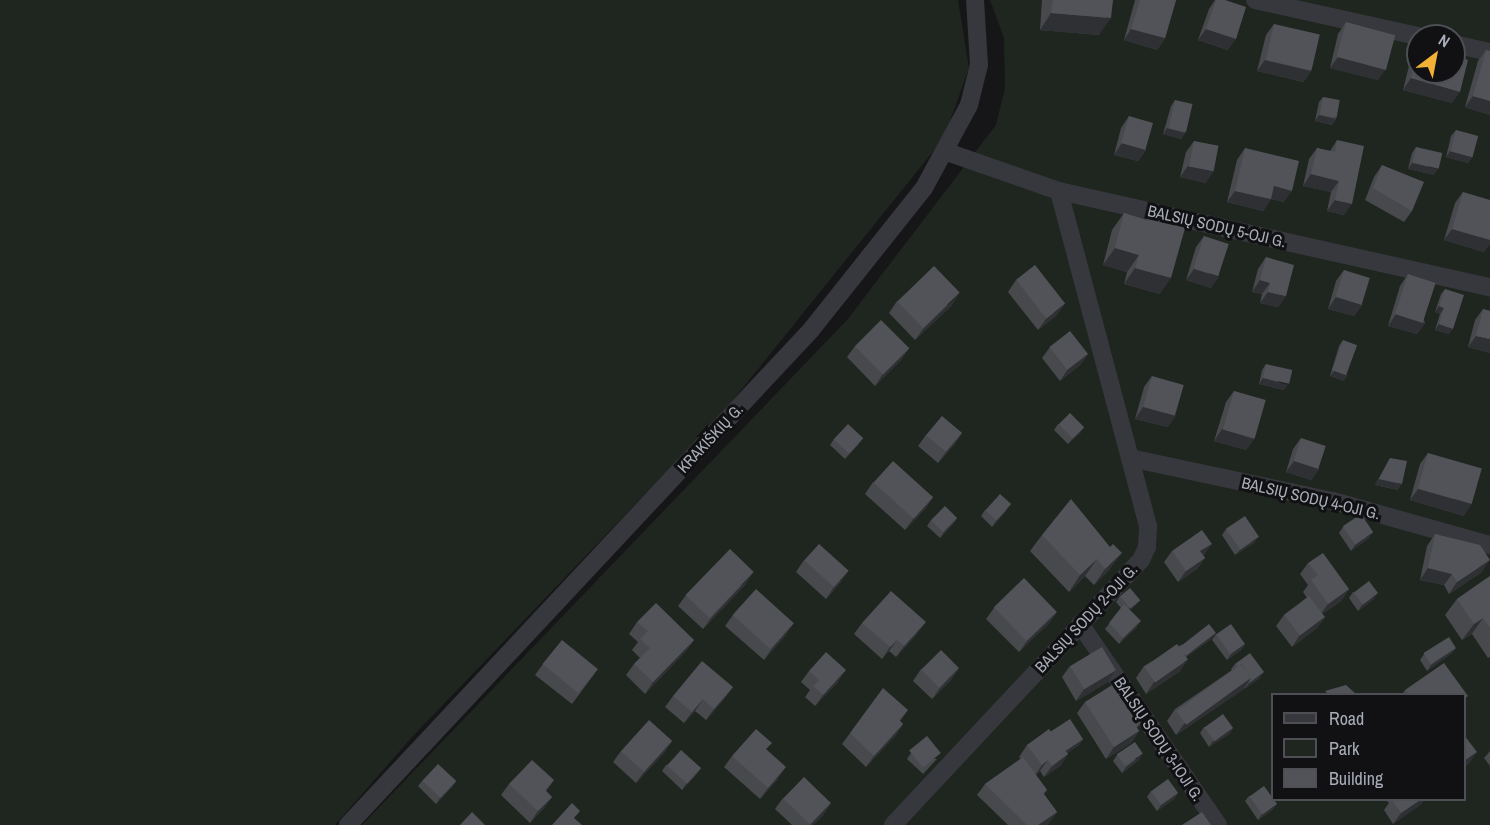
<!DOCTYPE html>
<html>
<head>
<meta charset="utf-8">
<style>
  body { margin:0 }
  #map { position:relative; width:1490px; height:825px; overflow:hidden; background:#161618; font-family:"Archivo Narrow",sans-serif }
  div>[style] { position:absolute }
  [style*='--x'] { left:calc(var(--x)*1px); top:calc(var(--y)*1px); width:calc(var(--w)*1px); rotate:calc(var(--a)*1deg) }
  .green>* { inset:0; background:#1e261f }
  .minor>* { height:18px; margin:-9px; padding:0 9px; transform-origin:9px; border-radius:9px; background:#37383d }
  .wall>* { inset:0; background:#47494d }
  .shaded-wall>* { inset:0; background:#2f3033 }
  .building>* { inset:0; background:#525359; transform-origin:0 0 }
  span { translate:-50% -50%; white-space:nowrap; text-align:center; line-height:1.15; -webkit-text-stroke:6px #111113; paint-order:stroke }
  .street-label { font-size:16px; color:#a8adb8 }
  .legend { position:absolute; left:1271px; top:693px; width:195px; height:108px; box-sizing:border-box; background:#111113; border:2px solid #4d4f55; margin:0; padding:8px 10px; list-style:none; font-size:18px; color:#a8adb8 }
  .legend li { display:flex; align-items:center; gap:12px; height:30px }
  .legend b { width:30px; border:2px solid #4d4f55 }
  .north { position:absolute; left:1406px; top:24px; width:60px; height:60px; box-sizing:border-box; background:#111113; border:2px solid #4d4f55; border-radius:50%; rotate:32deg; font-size:16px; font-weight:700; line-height:24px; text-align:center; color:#a8adb8 }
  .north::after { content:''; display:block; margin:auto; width:21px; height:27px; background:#f2b134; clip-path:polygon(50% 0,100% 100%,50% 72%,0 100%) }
</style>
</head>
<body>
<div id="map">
  <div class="green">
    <i style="clip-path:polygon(0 0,958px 0,969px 68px,944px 138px,721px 415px,412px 737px,335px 825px,0 825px)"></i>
    <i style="clip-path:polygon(evenodd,990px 0,1490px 0,1490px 825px,362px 825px,847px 320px,996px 125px,1005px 88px,1004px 38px,990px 0,1418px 36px,1454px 36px,1454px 72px,1418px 72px,1418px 36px,990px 0,1272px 694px,1464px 694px,1464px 800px,1272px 800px,1272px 694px)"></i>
  </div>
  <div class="minor">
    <i style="--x:1255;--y:0;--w:167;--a:12.5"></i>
    <i style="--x:1454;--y:44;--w:37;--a:13"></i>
    <i style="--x:947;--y:152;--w:119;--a:19.2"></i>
    <i style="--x:1059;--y:191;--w:442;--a:12.6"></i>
    <i style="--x:1130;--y:458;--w:208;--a:12"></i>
    <i style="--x:1333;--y:501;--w:163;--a:15.7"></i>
    <i style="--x:1080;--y:624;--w:244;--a:55.5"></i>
    <i style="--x:348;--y:825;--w:678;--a:-46.91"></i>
    <i style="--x:811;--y:330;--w:181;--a:-51.5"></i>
    <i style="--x:924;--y:188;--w:94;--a:-61.5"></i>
    <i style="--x:969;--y:105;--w:41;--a:-76"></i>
    <i style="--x:979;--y:65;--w:65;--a:-93.5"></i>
    <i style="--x:893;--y:825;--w:363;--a:-46.9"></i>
    <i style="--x:1141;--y:560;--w:14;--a:-65"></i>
    <i style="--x:1147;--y:547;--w:21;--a:-87"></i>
    <i style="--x:1148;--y:526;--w:347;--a:-104.9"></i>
  </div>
  <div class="wall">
    <i style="clip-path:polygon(1042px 0,1113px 0,1099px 35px,1040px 30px)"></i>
    <i style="clip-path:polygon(1135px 0,1176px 0,1165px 38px,1157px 50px,1124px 40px)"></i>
    <i style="clip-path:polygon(1215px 0,1225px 0,1228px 50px,1198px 40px,1209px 9px)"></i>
    <i style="clip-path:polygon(1346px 22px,1378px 80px,1330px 68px,1338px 34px)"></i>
    <i style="clip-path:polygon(1274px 24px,1311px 71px,1303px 82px,1257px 71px,1266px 35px)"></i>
    <i style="clip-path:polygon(1418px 49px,1418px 72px,1452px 103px,1403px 90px,1411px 58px)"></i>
    <i style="clip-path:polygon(1486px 50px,1490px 51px,1490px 115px,1465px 107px,1478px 61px)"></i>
    <i style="clip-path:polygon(1323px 97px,1336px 119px,1332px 125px,1315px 121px,1319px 102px)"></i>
    <i style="clip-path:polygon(1175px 100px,1185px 133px,1181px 139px,1163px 134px,1171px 106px)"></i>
    <i style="clip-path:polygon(1129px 116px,1146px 150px,1138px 161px,1114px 155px,1121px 128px)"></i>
    <i style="clip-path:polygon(1456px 130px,1472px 157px,1468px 163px,1446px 157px,1451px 136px)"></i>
    <i style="clip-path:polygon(1337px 140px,1344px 215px,1327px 211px,1331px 192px,1303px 186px,1309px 159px,1317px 148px,1330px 151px)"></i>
    <i style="clip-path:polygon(1194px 141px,1206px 183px,1180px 177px,1186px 152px)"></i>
    <i style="clip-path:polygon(1416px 147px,1434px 175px,1408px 169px,1412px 153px)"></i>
    <i style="clip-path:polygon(1245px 148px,1284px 202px,1271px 199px,1263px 211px,1227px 202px,1237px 160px)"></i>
    <i style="clip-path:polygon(1382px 165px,1412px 211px,1404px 222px,1365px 200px,1374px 177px)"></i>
    <i style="clip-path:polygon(1463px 192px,1484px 252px,1444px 240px,1455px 203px)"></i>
    <i style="clip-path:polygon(1152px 211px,1160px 294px,1124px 284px,1127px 272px,1103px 265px,1112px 230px,1124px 213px,1146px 220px)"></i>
    <i style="clip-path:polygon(1204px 236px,1211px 288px,1186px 280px,1196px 247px)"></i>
    <i style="clip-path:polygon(1266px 257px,1286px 296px,1278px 307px,1260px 303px,1262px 294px,1252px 292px,1258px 269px)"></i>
    <i style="clip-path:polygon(1344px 270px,1362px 305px,1354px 316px,1328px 309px,1336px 281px)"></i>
    <i style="clip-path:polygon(1408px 274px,1425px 323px,1417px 334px,1388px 326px,1400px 286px)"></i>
    <i style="clip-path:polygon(1016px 280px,1057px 315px,1038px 330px,1008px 292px)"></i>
    <i style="clip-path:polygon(1445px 289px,1449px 334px,1435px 330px,1440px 314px,1435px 312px,1441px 294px)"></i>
    <i style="clip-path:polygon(897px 301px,952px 305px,915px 340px,889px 313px)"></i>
    <i style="clip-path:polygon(1483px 309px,1490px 311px,1490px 353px,1468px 347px,1475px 320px)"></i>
    <i style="clip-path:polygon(1343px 340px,1344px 381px,1330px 376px,1339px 346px)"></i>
    <i style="clip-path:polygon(855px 346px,909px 348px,901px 360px,875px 386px,847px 357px)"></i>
    <i style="clip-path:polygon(1050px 347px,1088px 354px,1080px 365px,1060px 381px,1042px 358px)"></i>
    <i style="clip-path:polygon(1266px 364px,1284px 390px,1259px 384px,1262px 370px)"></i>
    <i style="clip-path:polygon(1152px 376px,1168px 427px,1135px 419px,1144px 387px)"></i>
    <i style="clip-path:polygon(1234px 391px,1254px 439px,1246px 450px,1214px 441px,1226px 402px)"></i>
    <i style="clip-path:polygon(1058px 424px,1084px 427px,1080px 433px,1068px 444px,1054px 430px)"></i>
    <i style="clip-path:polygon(962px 433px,954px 445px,938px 463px,918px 446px,926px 435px)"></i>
    <i style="clip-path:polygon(1301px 438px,1319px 469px,1311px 480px,1286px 472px,1293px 449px)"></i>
    <i style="clip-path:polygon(834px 439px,859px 444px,845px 459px,830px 445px)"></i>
    <i style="clip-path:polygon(1428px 453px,1464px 516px,1410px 500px,1420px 464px)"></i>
    <i style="clip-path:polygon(1390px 458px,1398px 490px,1375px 485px)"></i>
    <i style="clip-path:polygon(873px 482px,933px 497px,925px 509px,905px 530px,865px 494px)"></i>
    <i style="clip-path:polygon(985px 510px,1007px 510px,992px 527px,981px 516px)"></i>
    <i style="clip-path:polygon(957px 518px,953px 524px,940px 538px,927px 526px,931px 520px)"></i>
    <i style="clip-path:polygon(1343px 527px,1369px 538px,1351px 551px,1339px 533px)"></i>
    <i style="clip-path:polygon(1226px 529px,1254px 543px,1235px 555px,1222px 535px)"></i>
    <i style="clip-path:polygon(1435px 534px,1482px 572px,1449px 594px,1444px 585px,1420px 580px,1427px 546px)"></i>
    <i style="clip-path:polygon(1042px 535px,1110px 547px,1110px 569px,1094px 585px,1085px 576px,1069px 592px,1030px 551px)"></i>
    <i style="clip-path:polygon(1172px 551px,1203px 555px,1205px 558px,1197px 569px,1178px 582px,1164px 562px)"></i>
    <i style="clip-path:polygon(804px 560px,841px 582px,826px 599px,796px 572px)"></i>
    <i style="clip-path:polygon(1308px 563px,1349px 589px,1341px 601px,1322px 614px,1325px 617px,1317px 628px,1292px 647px,1276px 626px,1284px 615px,1307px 598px,1303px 592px,1308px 585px,1300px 574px)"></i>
    <i style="clip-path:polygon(1490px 576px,1490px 657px,1488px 658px,1472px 634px,1462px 640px,1445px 615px,1457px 599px)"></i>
    <i style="clip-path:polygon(746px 584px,703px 629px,678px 606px,686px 595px)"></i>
    <i style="clip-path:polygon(1353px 592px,1374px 599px,1358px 611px,1349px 598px)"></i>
    <i style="clip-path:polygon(1120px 596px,1140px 600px,1136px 605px,1130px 610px,1137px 627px,1119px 644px,1105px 629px,1121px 608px,1116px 602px)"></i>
    <i style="clip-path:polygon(994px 608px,1057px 612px,1049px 623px,1019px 652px,986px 619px)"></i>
    <i style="clip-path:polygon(733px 615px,786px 635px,764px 660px,725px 626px)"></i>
    <i style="clip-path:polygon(637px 622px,694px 640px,686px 651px,645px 694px,626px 675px,634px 664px,640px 658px,632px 650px,638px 642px,629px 634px)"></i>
    <i style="clip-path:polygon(862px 623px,918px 633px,896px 657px,889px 651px,882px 659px,854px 634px)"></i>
    <i style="clip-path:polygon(1216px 633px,1211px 639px,1186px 657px,1180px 671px,1146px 694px,1136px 678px,1144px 666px,1178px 646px)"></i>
    <i style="clip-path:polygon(1216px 634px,1245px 644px,1241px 650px,1227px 660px,1212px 640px)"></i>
    <i style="clip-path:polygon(1456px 648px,1452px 653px,1427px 671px,1420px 660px,1424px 654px)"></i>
    <i style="clip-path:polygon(543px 664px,598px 669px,572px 704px,535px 675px)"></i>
    <i style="clip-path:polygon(1235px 664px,1260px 678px,1176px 735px,1167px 721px,1175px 709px,1232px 670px,1231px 669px)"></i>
    <i style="clip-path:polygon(1070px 666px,1116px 670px,1108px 682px,1076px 701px,1062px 677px)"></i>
    <i style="clip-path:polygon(959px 668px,951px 680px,932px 699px,913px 681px,921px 669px)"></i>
    <i style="clip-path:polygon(809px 671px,838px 682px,815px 706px,805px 697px,810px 690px,801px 682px)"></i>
    <i style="clip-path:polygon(733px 687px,725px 698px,706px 720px,695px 711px,684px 723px,665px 707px,673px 696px)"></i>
    <i style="clip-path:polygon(1405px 690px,1464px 694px,1402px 694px)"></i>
    <i style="clip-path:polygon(1125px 698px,1141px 722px,1137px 728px,1139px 731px,1131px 743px,1106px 759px,1077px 713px,1085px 702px)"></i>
    <i style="clip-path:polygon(908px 710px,900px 721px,903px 724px,895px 736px,866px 767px,842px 744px,850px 733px)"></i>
    <i style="clip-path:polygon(1204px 727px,1233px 728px,1229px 734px,1209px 747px,1200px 733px)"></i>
    <i style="clip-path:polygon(1051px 732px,1083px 739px,1079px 745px,1067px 753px,1068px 754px,1060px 766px,1044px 777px,1040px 771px,1036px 775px,1047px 790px,1044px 794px,1057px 812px,1047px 825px,1008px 825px,977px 795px,985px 784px,1021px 759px,1019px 757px,1027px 745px)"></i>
    <i style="clip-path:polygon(672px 741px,664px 753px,636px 783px,613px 762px,621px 751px)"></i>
    <i style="clip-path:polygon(767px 750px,778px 779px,760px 799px,724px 767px,732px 756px)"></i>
    <i style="clip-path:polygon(1490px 751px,1490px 766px,1484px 758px)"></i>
    <i style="clip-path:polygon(911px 753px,937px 759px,923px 774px,907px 759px)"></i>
    <i style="clip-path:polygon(1117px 755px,1139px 760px,1122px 773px,1113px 761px)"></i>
    <i style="clip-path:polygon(666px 765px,701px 768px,697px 774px,682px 790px,662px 771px)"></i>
    <i style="clip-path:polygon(554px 780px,546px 791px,552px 797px,544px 808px,530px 823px,501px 795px,509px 784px)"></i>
    <i style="clip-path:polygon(422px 781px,456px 781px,452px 787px,436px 804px,418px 786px)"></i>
    <i style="clip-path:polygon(1151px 791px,1178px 793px,1174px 799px,1157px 811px,1147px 797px)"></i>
    <i style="clip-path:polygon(1249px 796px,1277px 804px,1272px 810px,1258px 820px,1245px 801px)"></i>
    <i style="clip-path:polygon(783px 798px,831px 803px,823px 815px,813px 825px,792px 825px,775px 809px)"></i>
    <i style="clip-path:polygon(1386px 800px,1424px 800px,1420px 805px,1393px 824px,1384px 810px,1389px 803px)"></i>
  </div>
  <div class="shaded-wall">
    <i style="clip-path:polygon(1051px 13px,1111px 18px,1099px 35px,1040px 30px)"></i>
    <i style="clip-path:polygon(1131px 29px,1165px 38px,1157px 50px,1124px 40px)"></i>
    <i style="clip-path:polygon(1206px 29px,1236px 39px,1228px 50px,1198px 40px)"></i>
    <i style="clip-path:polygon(1338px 57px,1386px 69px,1378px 80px,1330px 68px)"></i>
    <i style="clip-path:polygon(1265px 60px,1311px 71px,1303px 82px,1257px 71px)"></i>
    <i style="clip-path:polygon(1411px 78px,1460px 92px,1452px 103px,1403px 90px)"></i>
    <i style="clip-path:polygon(1473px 96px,1490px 101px,1490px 115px,1465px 107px)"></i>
    <i style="clip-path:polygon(1319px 115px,1336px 119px,1332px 125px,1315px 121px)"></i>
    <i style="clip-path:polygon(1167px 128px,1185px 133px,1181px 139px,1163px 134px)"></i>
    <i style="clip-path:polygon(1122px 143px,1146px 150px,1138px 161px,1114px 155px)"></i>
    <i style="clip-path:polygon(1450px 151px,1472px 157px,1468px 163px,1446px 157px)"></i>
    <i style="clip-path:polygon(1412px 163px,1438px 169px,1434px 175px,1408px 169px)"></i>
    <i style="clip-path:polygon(1188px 166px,1214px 171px,1206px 183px,1180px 177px)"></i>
    <i style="clip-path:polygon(1311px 174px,1339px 181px,1331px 192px,1303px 186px)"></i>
    <i style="clip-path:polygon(1274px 186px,1292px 191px,1284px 202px,1266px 198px)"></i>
    <i style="clip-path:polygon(1235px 191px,1271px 199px,1263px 211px,1227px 202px)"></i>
    <i style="clip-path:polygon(1335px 200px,1352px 204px,1344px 215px,1327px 211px)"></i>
    <i style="clip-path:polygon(1452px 229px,1490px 240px,1490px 244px,1484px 252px,1444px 240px)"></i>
    <i style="clip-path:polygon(1115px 248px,1139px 255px,1127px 272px,1103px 265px)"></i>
    <i style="clip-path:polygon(1135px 268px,1171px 278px,1160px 294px,1124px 284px)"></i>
    <i style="clip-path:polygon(1194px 269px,1219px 277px,1211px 288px,1186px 280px)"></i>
    <i style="clip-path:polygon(1260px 280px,1270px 283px,1262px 294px,1252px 292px)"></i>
    <i style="clip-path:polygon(1268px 292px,1286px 296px,1278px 307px,1260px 303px)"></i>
    <i style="clip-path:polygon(960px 293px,952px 305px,915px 340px,923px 329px)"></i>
    <i style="clip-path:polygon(1336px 297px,1362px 305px,1354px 316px,1328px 309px)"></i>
    <i style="clip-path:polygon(1065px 304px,1057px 315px,1038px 330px,1046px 319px)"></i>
    <i style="clip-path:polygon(1439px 306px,1444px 308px,1440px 314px,1435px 312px)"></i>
    <i style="clip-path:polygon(1396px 314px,1425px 323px,1417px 334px,1388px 326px)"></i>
    <i style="clip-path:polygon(1439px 324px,1453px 329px,1449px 334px,1435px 330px)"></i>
    <i style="clip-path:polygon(1476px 336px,1490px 339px,1490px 353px,1468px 347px)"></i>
    <i style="clip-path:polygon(909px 348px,901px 360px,875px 386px,883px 374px)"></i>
    <i style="clip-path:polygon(1088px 354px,1080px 365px,1060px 381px,1068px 369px)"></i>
    <i style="clip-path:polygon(1334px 371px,1348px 375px,1344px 381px,1330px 376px)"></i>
    <i style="clip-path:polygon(1263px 378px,1288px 385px,1284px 390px,1259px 384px)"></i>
    <i style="clip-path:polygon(1143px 407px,1176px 416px,1168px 427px,1135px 419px)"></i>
    <i style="clip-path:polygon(1084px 427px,1080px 433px,1068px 444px,1072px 439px)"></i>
    <i style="clip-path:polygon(1222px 429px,1254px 439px,1246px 450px,1214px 441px)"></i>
    <i style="clip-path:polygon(962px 433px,954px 445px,938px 463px,946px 452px)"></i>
    <i style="clip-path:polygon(863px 438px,859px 444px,845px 459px,849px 454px)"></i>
    <i style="clip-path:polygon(1294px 461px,1319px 469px,1311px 480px,1286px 472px)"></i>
    <i style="clip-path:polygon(1379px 479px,1402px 484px,1398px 490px,1375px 485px)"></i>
    <i style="clip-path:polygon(1418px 489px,1472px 504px,1464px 516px,1410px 500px)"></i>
    <i style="clip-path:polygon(933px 497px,925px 509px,905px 530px,913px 519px)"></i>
    <i style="clip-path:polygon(1011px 504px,1007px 510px,992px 527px,996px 521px)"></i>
    <i style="clip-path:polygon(957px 518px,953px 524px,940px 538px,944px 532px)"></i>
    <i style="clip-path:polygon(1373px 532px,1369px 538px,1351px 551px,1355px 545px)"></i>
    <i style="clip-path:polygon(1259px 537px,1254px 543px,1235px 555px,1240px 550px)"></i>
    <i style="clip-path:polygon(1212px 544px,1204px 555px,1192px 563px,1200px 551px)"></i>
    <i style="clip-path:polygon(1122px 553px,1110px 569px,1094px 585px,1105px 569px)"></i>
    <i style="clip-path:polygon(1205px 558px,1197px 569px,1178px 582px,1186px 571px)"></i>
    <i style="clip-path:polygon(1097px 559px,1085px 576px,1069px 592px,1080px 575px)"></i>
    <i style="clip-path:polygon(1490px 560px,1482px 572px,1449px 594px,1457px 582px)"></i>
    <i style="clip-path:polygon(1428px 568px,1452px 574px,1444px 585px,1420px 580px)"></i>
    <i style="clip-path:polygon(849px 571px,841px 582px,826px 599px,834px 587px)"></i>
    <i style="clip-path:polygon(754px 572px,746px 584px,703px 629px,711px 618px)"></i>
    <i style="clip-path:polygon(1349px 589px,1341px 601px,1320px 615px,1328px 604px)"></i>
    <i style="clip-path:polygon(1378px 593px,1374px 599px,1358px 611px,1362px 605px)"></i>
    <i style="clip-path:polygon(1140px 600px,1136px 605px,1126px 613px,1130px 607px)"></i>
    <i style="clip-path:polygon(1057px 612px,1049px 623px,1019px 652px,1027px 641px)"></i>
    <i style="clip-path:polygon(1325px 617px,1317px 628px,1292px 647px,1300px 635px)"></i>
    <i style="clip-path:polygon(1483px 618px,1472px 634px,1462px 640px,1474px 624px)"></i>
    <i style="clip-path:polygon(1141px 621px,1137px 627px,1119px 644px,1123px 638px)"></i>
    <i style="clip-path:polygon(926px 622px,918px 633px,896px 657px,904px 646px)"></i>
    <i style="clip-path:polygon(794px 623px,786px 635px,764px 660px,772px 648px)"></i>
    <i style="clip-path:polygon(1216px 633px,1211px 639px,1177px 663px,1181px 657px)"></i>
    <i style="clip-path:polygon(694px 640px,686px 651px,645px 694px,653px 682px)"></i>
    <i style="clip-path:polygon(897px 640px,889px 651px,882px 659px,890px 647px)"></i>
    <i style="clip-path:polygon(1245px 644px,1241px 650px,1227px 660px,1231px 654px)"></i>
    <i style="clip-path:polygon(1456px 648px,1452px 653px,1427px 671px,1431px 665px)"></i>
    <i style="clip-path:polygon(1188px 660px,1180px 671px,1146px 694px,1154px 682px)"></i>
    <i style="clip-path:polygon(959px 668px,951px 680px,932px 699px,940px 688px)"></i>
    <i style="clip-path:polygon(846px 670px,838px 682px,815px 706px,823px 695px)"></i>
    <i style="clip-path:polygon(1116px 670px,1108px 682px,1076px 701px,1084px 689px)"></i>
    <i style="clip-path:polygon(1264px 672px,1260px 678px,1245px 688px,1249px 683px)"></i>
    <i style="clip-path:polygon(1251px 678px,1243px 690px,1176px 735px,1184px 724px)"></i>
    <i style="clip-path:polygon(733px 687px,725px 698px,706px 720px,714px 709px)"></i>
    <i style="clip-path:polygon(703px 699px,695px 711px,684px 723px,692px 712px)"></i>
    <i style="clip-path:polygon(903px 724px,895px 736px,866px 767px,874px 756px)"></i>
    <i style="clip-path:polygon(1233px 728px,1229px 734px,1209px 747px,1213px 741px)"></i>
    <i style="clip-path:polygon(1139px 731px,1131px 743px,1106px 759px,1114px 747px)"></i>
    <i style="clip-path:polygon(1083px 739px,1079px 745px,1059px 759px,1063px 753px)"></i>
    <i style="clip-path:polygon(672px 741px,664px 753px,636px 783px,644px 772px)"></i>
    <i style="clip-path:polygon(1477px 752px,1469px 764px,1464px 767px,1464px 761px)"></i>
    <i style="clip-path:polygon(1068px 754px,1060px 766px,1044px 777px,1052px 766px)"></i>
    <i style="clip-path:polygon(1143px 754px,1139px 760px,1122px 773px,1126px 767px)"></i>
    <i style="clip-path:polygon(1048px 760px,1040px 771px,1034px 777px,1042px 765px)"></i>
    <i style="clip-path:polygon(786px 767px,778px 779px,760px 799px,768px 788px)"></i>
    <i style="clip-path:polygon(701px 768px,697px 774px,682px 790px,686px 784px)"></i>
    <i style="clip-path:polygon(456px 781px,452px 787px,436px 804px,440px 798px)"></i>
    <i style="clip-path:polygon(1178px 793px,1174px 799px,1157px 811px,1161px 805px)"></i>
    <i style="clip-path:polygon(552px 797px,544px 808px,530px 823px,538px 811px)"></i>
    <i style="clip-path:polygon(1420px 800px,1424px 800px,1420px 805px,1393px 824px,1401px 813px)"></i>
    <i style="clip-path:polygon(831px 803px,823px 815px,813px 825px,810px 825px)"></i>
    <i style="clip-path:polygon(1277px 804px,1272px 810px,1258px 820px,1262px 814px)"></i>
    <i style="clip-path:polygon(1057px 812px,1049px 824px,1047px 825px,1038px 825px)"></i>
  </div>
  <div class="building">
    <i style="clip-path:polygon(1053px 0,1113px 0,1111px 18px,1051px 13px)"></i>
    <i style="clip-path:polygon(1140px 0,1176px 0,1165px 38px,1131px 29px)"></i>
    <i style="clip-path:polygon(1216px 0,1225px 0,1246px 7px,1236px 39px,1206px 29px)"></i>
    <i style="left:1346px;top:22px;width:51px;height:36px;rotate:15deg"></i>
    <i style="left:1274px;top:24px;width:47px;height:37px;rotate:13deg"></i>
    <i style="clip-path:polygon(1486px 50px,1490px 51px,1490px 101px,1473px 96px)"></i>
    <i style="clip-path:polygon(1418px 52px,1418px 72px,1454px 72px,1454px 56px,1468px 60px,1460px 92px,1411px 78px)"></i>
    <i style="left:1323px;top:97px;width:17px;height:18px;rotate:10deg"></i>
    <i style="left:1175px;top:100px;width:18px;height:29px;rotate:13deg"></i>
    <i style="left:1129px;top:116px;width:25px;height:28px;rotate:16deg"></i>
    <i style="left:1456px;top:130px;width:23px;height:22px;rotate:15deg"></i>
    <i style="clip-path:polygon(1337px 140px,1364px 146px,1352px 204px,1335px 200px,1339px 181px,1311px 174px,1317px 148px,1335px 152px)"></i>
    <i style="left:1194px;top:141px;width:25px;height:26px;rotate:11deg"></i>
    <i style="left:1416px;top:147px;width:27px;height:16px;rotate:13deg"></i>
    <i style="clip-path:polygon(1245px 148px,1299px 161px,1292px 191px,1274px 186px,1271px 199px,1235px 191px)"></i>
    <i style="clip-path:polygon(1382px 165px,1424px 182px,1412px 211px,1373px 188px)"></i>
    <i style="clip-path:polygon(1463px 192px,1490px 200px,1490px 240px,1452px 229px)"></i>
    <i style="clip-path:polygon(1152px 211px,1187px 221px,1171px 278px,1135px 268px,1139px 255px,1115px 248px,1124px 213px,1150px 221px)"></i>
    <i style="left:1204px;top:236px;width:26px;height:34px;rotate:18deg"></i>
    <i style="clip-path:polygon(1266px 257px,1294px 265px,1286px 296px,1268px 292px,1270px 283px,1260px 280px)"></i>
    <i style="left:1035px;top:265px;width:49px;height:24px;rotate:52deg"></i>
    <i style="left:934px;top:266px;width:37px;height:51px;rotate:46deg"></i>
    <i style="left:1344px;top:270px;width:27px;height:28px;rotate:17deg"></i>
    <i style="left:1408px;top:274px;width:29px;height:42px;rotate:18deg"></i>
    <i style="clip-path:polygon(1445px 289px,1464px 295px,1453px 329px,1439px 324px,1444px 308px,1439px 306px)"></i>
    <i style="clip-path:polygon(1483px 309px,1490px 311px,1490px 339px,1476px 336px)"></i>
    <i style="left:881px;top:320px;width:40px;height:37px;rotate:45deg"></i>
    <i style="left:1070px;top:331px;width:29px;height:26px;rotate:52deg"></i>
    <i style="left:1343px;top:340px;width:15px;height:32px;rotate:20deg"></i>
    <i style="left:1266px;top:364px;width:27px;height:14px;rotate:13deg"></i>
    <i style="left:1152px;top:376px;width:33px;height:32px;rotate:16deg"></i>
    <i style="left:1234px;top:391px;width:33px;height:40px;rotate:16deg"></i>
    <i style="left:1070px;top:413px;width:20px;height:16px;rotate:45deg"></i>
    <i style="left:942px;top:416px;width:26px;height:25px;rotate:40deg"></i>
    <i style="left:848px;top:424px;width:21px;height:21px;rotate:43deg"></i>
    <i style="left:1301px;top:438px;width:26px;height:24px;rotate:18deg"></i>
    <i style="left:1428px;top:453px;width:56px;height:37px;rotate:16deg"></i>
    <i style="clip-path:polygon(1390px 458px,1407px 461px,1402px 484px,1379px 479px)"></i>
    <i style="left:893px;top:461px;width:54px;height:29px;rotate:42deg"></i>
    <i style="left:1000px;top:494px;width:15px;height:22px;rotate:42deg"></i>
    <i style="clip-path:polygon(1071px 499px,1110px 547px,1113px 544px,1122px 553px,1105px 569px,1097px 559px,1080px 575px,1042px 535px)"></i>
    <i style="left:945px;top:506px;width:17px;height:20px;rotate:45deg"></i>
    <i style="left:1361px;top:514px;width:22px;height:22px;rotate:56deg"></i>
    <i style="left:1245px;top:516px;width:25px;height:23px;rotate:56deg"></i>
    <i style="clip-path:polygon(1202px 530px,1212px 544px,1200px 551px,1205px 558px,1186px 571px,1172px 551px)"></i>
    <i style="clip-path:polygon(1435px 534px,1480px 545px,1490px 560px,1457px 582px,1452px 574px,1428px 568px)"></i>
    <i style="left:819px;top:544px;width:40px;height:22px;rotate:42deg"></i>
    <i style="left:730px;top:549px;width:33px;height:64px;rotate:44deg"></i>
    <i style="clip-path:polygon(1323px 553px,1349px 589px,1328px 604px,1311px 580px,1318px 575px,1308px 563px)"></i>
    <i style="clip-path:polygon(1490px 576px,1490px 628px,1483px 618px,1474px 624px,1457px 599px)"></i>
    <i style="left:1024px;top:578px;width:47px;height:42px;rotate:46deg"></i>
    <i style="left:1369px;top:581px;width:15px;height:19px;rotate:53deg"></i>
    <i style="left:1130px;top:588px;width:16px;height:13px;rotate:50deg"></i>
    <i style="left:756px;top:589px;width:51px;height:35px;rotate:42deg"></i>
    <i style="clip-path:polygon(891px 591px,926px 622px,904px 646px,897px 640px,890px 647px,862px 623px)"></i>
    <i style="left:1309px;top:596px;width:26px;height:31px;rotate:53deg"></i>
    <i style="clip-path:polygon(656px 603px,694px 640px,653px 682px,634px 664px,650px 648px,640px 639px,648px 631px,637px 622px)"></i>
    <i style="clip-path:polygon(1124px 604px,1141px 621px,1123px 638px,1109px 623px)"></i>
    <i style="left:1209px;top:624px;width:11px;height:38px;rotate:52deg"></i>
    <i style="left:1231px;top:624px;width:24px;height:18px;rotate:55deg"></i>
    <i style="left:1449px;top:637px;width:13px;height:30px;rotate:58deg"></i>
    <i style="left:562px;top:640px;width:46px;height:31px;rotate:39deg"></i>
    <i style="left:1177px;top:644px;width:19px;height:40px;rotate:55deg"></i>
    <i style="left:1102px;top:647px;width:27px;height:37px;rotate:59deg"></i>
    <i style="left:941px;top:650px;width:25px;height:28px;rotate:45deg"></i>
    <i style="clip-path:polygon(826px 652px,846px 670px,823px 695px,813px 686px,819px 680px,809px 671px)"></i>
    <i style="clip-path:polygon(1250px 653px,1264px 672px,1249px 683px,1251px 678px,1241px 664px,1238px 667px,1235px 664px)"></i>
    <i style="clip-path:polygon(702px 661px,733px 687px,714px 709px,703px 699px,692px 712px,673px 696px)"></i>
    <i style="clip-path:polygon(1444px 663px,1468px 696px,1464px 699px,1464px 694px,1409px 694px,1405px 690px)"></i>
    <i style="left:1241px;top:664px;width:17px;height:80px;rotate:54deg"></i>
    <i style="clip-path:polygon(1120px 680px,1128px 693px,1124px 696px,1141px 722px,1136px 726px,1139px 731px,1114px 747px,1085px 702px)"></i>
    <i style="clip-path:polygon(1346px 685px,1356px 694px,1328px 694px,1325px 691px)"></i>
    <i style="clip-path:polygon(883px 688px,908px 710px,899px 720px,903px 724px,874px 756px,850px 733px)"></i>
    <i style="left:1223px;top:714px;width:17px;height:23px;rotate:54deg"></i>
    <i style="left:1070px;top:719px;width:24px;height:23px;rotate:57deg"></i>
    <i style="left:649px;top:720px;width:31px;height:42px;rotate:42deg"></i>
    <i style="clip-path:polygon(756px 729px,772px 743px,766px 749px,786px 767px,768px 788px,732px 756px)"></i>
    <i style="clip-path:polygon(1049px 729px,1068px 754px,1052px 766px,1048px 760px,1042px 765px,1027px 745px)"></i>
    <i style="clip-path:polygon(1464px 735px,1477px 752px,1464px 761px)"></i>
    <i style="left:927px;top:736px;width:22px;height:23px;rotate:51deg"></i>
    <i style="left:1135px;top:742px;width:14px;height:22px;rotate:56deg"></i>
    <i style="left:681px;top:750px;width:27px;height:21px;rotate:42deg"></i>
    <i style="clip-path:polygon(1023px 757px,1047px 790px,1043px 793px,1057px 812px,1038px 825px,1027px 825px,985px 784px)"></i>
    <i style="clip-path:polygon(532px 760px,554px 780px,545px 790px,552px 797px,538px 811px,509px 784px)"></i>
    <i style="left:438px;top:764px;width:25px;height:23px;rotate:43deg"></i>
    <i style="left:804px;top:777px;width:37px;height:30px;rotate:44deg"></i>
    <i style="left:1168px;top:779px;width:17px;height:21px;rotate:54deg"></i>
    <i style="left:1264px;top:786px;width:22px;height:18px;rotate:54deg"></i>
    <i style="clip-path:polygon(1392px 800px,1420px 800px,1401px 813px)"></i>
    <i style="clip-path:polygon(572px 803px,580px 811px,574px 818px,582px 825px,552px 825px)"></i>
    <i style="clip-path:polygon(472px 812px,485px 825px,460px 825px)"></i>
    <i style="clip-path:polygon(1202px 812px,1211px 825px,1182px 825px)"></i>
  </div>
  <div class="street-label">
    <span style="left:1217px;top:226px;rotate:13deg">BALSIŲ SODŲ 5-OJI G.</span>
    <span style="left:710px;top:438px;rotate:-47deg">KRAKIŠKIŲ G.</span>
    <span style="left:1311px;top:498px;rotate:13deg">BALSIŲ SODŲ 4-OJI G.</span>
    <span style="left:1086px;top:618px;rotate:-47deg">BALSIŲ SODŲ 2-OJI G.</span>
    <span style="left:1159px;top:739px;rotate:56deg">BALSIŲ SODŲ 3-IOJI G.</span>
  </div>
  <ul class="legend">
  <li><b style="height:8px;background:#37383d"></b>Road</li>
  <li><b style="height:16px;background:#1e261f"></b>Park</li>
  <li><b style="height:16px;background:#525359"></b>Building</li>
  </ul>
  <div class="north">N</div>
</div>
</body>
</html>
